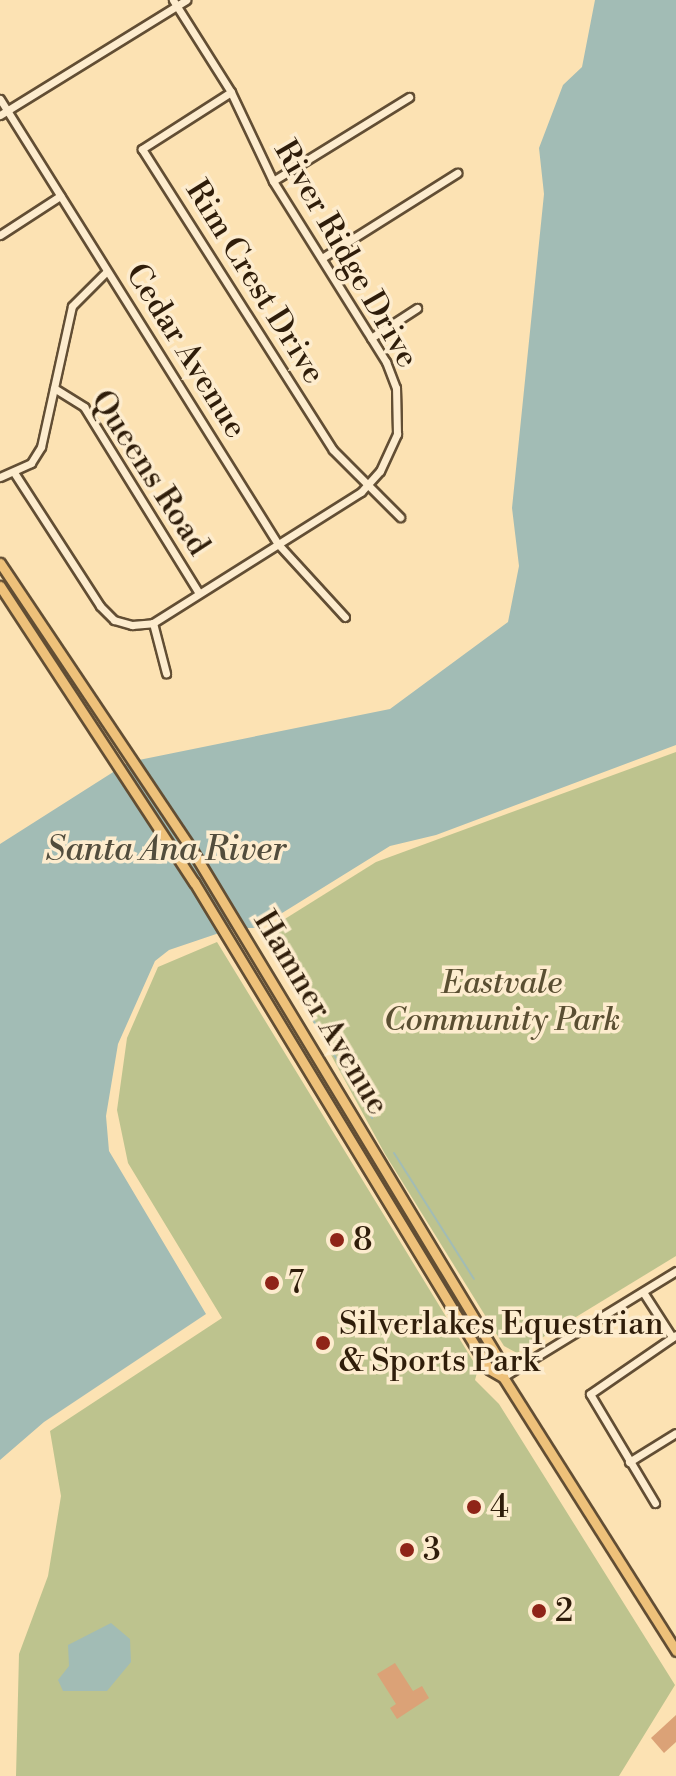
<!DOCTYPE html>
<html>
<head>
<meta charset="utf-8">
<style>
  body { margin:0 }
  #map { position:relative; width:676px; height:1776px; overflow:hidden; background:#fce2b3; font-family:"Libre Bodoni",serif }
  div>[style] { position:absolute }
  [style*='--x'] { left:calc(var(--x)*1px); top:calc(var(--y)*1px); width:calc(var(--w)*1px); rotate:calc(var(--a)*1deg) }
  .green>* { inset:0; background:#bdc38e }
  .water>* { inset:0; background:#a2bcb5 }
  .stream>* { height:2px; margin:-1px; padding:0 1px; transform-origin:1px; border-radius:1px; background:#a2bcb5 }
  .building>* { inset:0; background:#dba277 }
  .roads { filter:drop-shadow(2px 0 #624e34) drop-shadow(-2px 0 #624e34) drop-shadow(0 2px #624e34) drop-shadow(0 -2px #624e34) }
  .minor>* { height:7px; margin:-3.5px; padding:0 3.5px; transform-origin:3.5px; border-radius:3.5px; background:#fdecce }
  .major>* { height:9px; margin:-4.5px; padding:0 4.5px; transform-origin:4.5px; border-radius:4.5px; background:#eec17a }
  .dots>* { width:22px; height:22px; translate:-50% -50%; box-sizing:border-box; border:4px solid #fdecce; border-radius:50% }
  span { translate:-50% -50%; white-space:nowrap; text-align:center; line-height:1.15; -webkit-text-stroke:7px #fdecce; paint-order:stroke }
  .street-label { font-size:32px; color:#2f1d0a }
  .park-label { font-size:32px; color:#5a4f32; font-style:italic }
  .poi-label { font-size:32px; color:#2f1d0a }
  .left { translate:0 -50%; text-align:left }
  .water-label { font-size:34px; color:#524d3d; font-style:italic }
</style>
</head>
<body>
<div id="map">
  <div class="green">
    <i style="clip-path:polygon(676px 752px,676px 1256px,517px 1353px,504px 1346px,385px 1154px,264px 932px,376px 862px)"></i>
    <i style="clip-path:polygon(217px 942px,478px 1369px,475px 1380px,499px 1404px,675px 1685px,619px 1776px,16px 1776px,19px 1654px,48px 1576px,61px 1496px,50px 1431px,222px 1318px,128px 1163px,117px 1110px,127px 1038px,158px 967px)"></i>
  </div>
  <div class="water">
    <i style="clip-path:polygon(595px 0,676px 0,676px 745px,436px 835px,390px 846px,258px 928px,234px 928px,169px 950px,155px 961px,118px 1044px,106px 1116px,109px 1151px,206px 1314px,44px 1422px,0 1460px,0 844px,129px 762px,390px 709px,508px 622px,519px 566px,512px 508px,544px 194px,539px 148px,563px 85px,582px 67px)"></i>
    <i style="clip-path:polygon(111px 1623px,130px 1639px,131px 1662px,107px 1691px,63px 1691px,58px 1680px,69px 1666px,68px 1645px)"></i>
  </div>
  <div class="stream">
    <i style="--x:257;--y:927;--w:223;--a:58.9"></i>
    <i style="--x:394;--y:1153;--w:149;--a:57.6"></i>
  </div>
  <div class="building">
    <i style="clip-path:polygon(395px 1663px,413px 1691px,422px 1686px,429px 1698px,397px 1719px,390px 1708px,396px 1704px,377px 1674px)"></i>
    <i style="clip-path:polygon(676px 1715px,676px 1742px,664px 1753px,651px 1738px)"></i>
  </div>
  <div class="roads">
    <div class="minor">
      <i style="--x:231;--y:92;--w:106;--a:147.4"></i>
      <i style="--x:142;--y:149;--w:356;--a:57.6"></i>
      <i style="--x:333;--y:450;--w:95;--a:45"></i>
      <i style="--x:0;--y:99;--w:525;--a:58.01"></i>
      <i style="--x:278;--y:544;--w:99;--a:47.5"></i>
      <i style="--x:0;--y:115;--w:219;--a:-31.7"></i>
      <i style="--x:273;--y:181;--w:160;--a:-31.7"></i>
      <i style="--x:0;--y:235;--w:72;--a:-33"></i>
      <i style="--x:322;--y:258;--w:160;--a:-32.2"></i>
      <i style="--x:371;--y:338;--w:55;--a:-33.1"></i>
      <i style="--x:54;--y:388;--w:36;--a:32"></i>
      <i style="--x:84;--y:407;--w:219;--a:58.3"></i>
      <i style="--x:15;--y:474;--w:157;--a:57.2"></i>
      <i style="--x:100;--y:606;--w:20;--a:45"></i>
      <i style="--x:114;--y:620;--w:19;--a:16"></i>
      <i style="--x:132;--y:625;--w:21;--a:-5"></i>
      <i style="--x:153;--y:623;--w:246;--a:-32.2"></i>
      <i style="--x:361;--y:492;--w:28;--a:-48"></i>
      <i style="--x:380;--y:471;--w:41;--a:-65.3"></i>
      <i style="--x:397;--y:434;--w:46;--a:-91.2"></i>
      <i style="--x:396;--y:388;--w:28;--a:-111"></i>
      <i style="--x:386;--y:362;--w:213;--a:-122"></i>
      <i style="--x:273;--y:181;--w:98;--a:-115.3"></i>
      <i style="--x:231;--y:92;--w:109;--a:-122.2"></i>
      <i style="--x:0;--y:477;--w:34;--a:-24"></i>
      <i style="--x:31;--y:463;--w:19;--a:-58"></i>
      <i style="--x:41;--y:447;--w:144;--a:-77.6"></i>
      <i style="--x:72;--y:306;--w:49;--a:-45"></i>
      <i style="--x:153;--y:623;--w:52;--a:75.4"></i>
      <i style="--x:643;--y:1292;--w:54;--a:57.2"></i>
      <i style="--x:503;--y:1377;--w:203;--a:-31.5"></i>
      <i style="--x:629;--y:1462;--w:55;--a:-31.7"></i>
      <i style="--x:655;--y:1503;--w:127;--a:-120.8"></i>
      <i style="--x:590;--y:1394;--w:104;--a:-34.5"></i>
    </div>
    <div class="major">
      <i style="--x:0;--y:563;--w:345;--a:56.2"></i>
      <i style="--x:192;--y:850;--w:597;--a:58.92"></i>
      <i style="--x:500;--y:1361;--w:16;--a:79"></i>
      <i style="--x:503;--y:1377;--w:324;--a:57.7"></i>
      <i style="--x:0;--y:586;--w:354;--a:56.8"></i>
      <i style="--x:194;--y:882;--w:569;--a:58.79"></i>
      <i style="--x:489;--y:1369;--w:16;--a:30"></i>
    </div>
  </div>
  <div class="dots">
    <i style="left:337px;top:1240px;background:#8f2418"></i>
    <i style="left:272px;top:1283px;background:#8f2418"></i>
    <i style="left:323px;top:1343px;background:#8f2418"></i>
    <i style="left:474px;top:1507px;background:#8f2418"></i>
    <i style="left:407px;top:1550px;background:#8f2418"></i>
    <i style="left:539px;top:1611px;background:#8f2418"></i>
  </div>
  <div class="street-label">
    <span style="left:346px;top:254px;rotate:60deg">River Ridge Drive</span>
    <span style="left:255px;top:282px;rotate:58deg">Rim Crest Drive</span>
    <span style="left:186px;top:351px;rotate:58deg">Cedar Avenue</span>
    <span style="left:150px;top:473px;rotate:57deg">Queens Road</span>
    <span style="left:321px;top:1013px;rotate:59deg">Hamner Avenue</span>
  </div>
  <div class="park-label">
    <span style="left:502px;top:1002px">Eastvale<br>Community Park</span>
  </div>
  <div class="poi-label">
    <span class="left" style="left:353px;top:1240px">8</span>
    <span class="left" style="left:288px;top:1283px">7</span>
    <span class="left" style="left:339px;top:1343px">Silverlakes Equestrian<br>&amp; Sports Park</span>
    <span class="left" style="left:490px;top:1507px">4</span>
    <span class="left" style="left:423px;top:1550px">3</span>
    <span class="left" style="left:555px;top:1611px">2</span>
  </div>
  <div class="water-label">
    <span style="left:166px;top:851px">Santa Ana River</span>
  </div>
</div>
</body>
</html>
